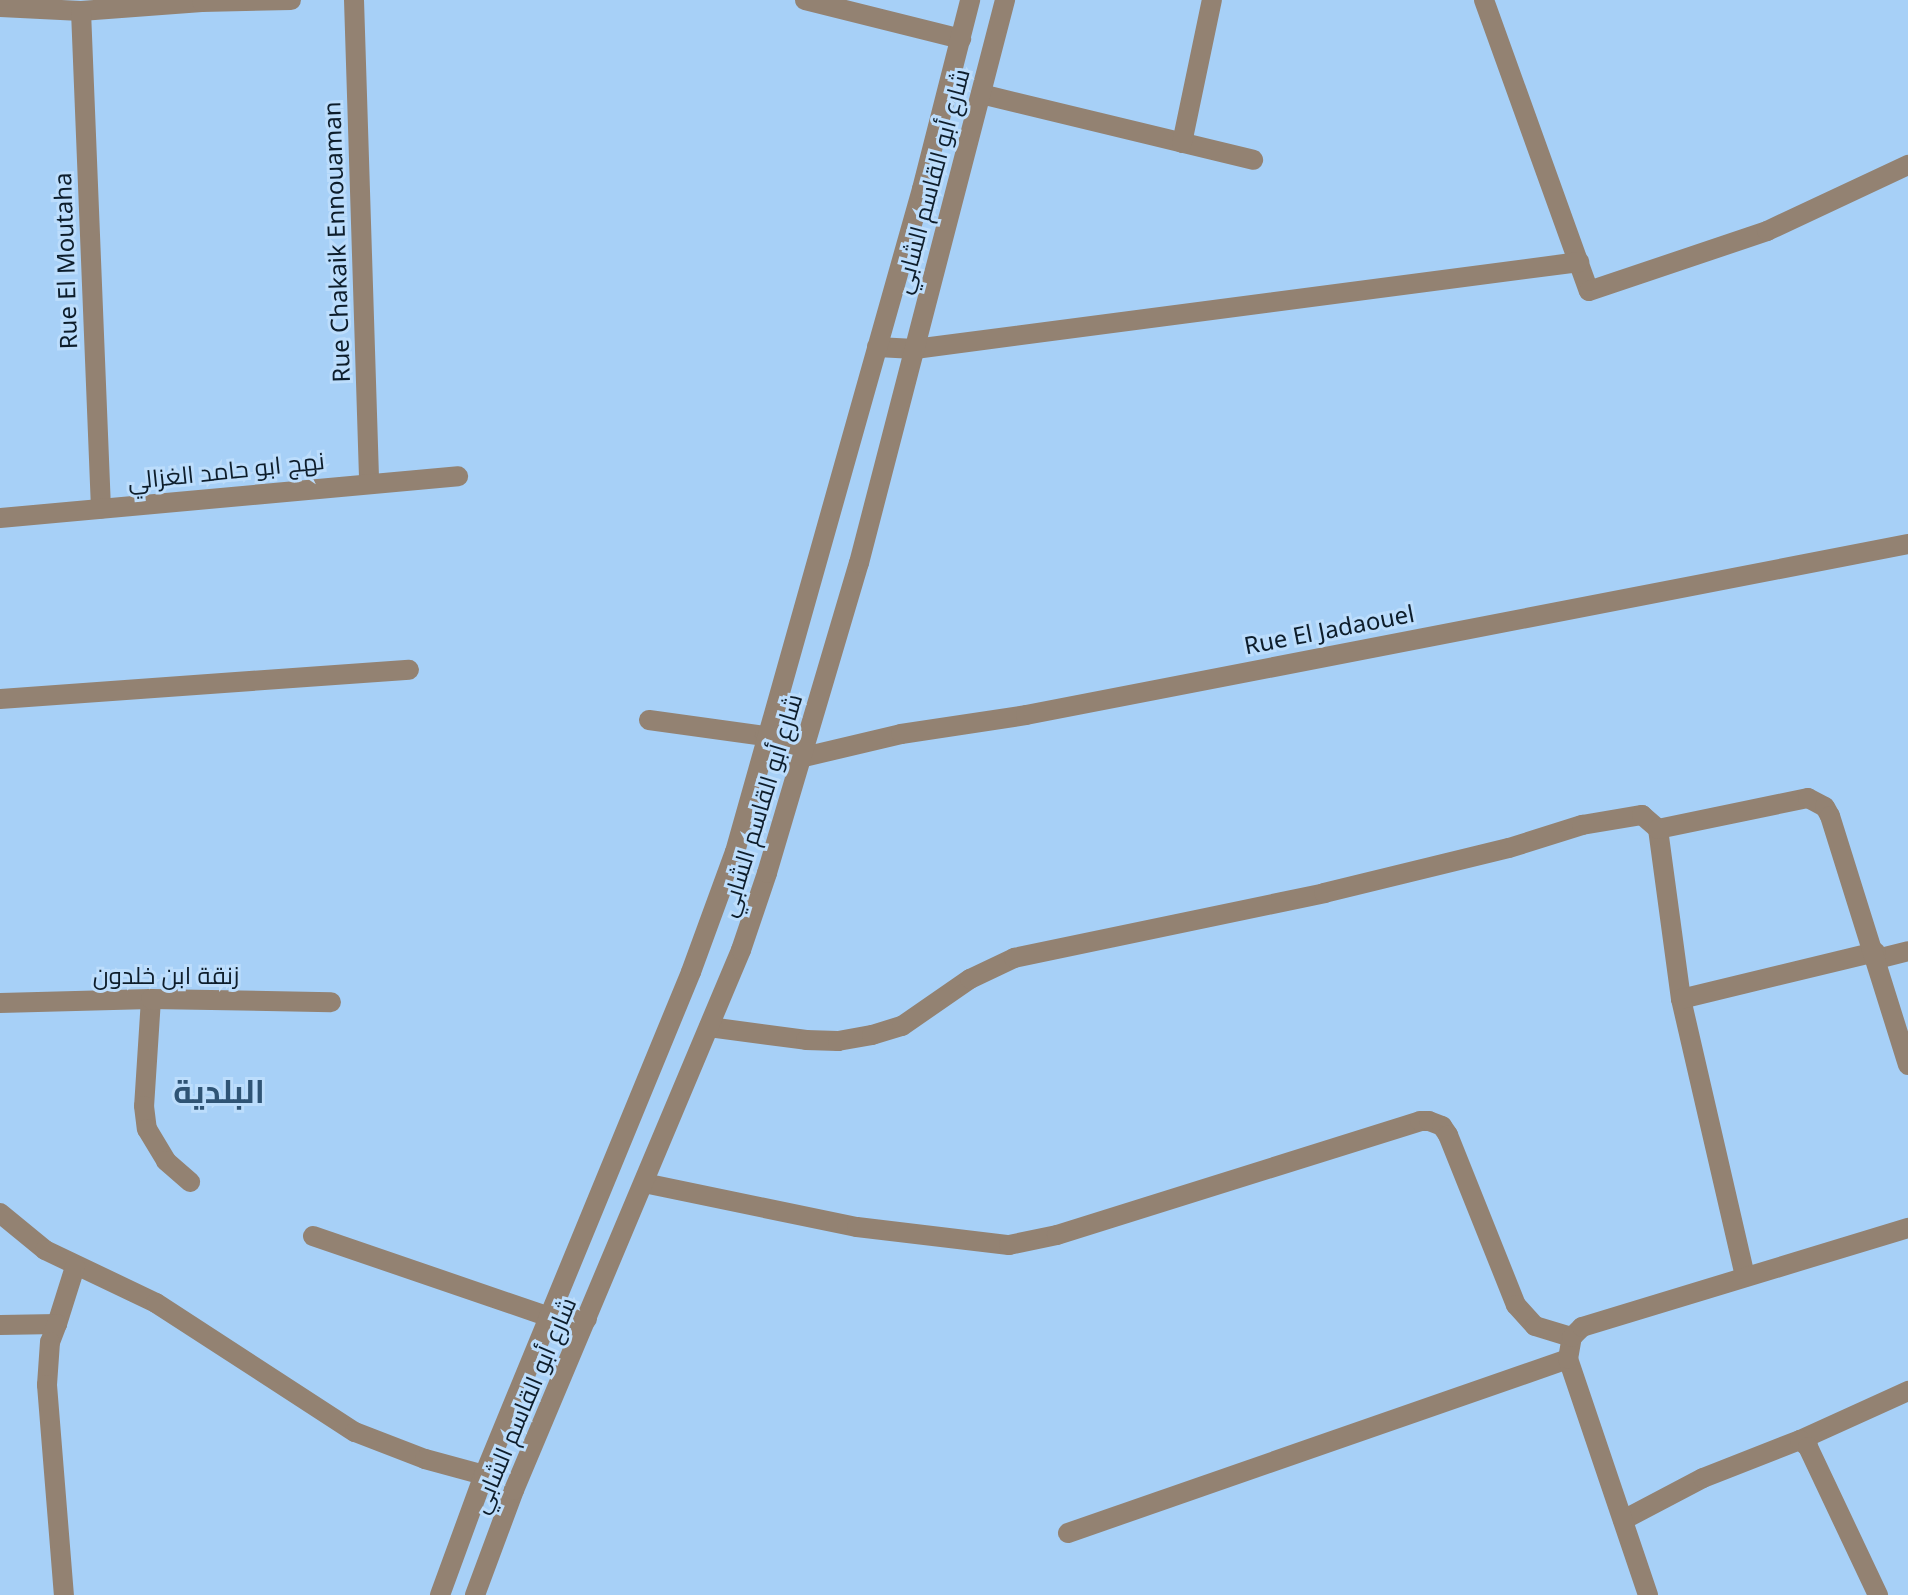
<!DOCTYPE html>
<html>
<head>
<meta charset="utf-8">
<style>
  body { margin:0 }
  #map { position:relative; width:1908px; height:1595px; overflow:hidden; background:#a7d0f7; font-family:"Noto Sans",Cairo,sans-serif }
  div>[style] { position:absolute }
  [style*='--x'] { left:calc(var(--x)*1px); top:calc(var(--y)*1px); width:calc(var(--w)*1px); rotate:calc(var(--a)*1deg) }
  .minor>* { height:20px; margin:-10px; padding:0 10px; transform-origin:10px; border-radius:10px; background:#938272 }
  span { translate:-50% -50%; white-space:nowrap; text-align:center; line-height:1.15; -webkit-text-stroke:6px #bcddfc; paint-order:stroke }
  .street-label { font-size:24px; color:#0d1d2b }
  .district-label { font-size:32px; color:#2f5475; font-weight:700 }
</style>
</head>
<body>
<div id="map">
  <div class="minor">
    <i style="--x:354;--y:0;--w:483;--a:88.2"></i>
    <i style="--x:805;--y:0;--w:161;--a:14"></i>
    <i style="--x:1484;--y:0;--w:309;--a:70.2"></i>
    <i style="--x:1589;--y:291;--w:188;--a:-18.6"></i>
    <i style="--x:1767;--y:231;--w:156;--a:-25.1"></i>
    <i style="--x:0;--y:7;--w:81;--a:2.8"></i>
    <i style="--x:81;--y:11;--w:121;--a:-4.3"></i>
    <i style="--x:202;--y:2;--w:89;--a:-1.3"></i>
    <i style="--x:81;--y:11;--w:498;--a:87.7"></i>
    <i style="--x:981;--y:94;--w:280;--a:13.6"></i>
    <i style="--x:1182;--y:143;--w:146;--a:-78.2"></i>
    <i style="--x:877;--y:347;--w:38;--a:3"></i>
    <i style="--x:915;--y:349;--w:670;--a:-7.46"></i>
    <i style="--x:0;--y:518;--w:460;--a:-5.2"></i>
    <i style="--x:0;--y:699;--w:410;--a:-4.1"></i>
    <i style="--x:649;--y:720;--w:117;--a:7.9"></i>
    <i style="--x:765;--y:736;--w:44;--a:28.3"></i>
    <i style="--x:804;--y:757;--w:100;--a:-13.3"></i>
    <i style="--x:901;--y:734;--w:126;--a:-8.6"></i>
    <i style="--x:1026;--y:715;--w:898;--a:-10.97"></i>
    <i style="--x:1658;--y:829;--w:172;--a:82.3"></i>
    <i style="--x:1681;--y:999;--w:285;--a:77"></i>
    <i style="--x:1877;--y:959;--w:32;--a:-14"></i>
    <i style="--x:151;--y:999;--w:107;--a:93.7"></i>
    <i style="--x:144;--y:1106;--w:23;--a:83"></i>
    <i style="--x:147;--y:1129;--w:37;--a:59"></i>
    <i style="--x:166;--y:1161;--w:32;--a:41"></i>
    <i style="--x:1681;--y:999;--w:200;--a:-13.6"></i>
    <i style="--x:0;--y:1003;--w:151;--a:-1.5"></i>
    <i style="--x:151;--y:999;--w:180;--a:1"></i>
    <i style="--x:709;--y:1027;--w:98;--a:7.6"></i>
    <i style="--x:806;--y:1040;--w:32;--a:2"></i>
    <i style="--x:838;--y:1041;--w:35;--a:-10"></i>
    <i style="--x:872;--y:1035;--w:31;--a:-17"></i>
    <i style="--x:902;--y:1026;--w:83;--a:-34.7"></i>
    <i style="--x:970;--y:979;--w:49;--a:-25.5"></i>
    <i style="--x:1014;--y:958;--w:317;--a:-11.8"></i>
    <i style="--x:1324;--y:893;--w:190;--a:-13.7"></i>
    <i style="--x:1509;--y:848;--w:77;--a:-17.5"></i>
    <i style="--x:1582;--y:825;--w:61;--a:-9.5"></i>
    <i style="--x:1642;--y:815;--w:21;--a:41"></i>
    <i style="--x:1658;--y:829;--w:153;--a:-11.7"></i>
    <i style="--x:1808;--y:798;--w:19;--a:28"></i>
    <i style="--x:1825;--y:807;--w:10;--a:61"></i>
    <i style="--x:1830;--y:816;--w:261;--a:72.6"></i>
    <i style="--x:644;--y:1183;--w:217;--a:11.7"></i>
    <i style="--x:857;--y:1227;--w:153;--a:6.8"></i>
    <i style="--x:1009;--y:1245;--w:49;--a:-11.8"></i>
    <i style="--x:1057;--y:1235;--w:380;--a:-17.4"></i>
    <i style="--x:1420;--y:1121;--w:9;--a:0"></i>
    <i style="--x:1429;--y:1121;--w:14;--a:21"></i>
    <i style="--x:1442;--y:1126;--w:11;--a:56"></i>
    <i style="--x:1448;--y:1135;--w:183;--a:68.2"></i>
    <i style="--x:1516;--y:1305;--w:28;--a:48"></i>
    <i style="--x:1535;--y:1326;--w:39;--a:17"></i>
    <i style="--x:0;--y:1213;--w:58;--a:39.4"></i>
    <i style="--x:45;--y:1250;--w:123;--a:25.5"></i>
    <i style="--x:156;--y:1303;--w:237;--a:33"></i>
    <i style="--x:355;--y:1432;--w:75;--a:21.1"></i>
    <i style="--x:425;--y:1459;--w:61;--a:15.2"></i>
    <i style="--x:313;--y:1236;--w:250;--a:18.9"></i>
    <i style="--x:549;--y:1317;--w:38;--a:3"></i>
    <i style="--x:57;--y:1324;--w:60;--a:-72.5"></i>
    <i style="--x:0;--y:1325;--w:57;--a:-1"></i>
    <i style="--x:57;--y:1324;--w:19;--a:111"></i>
    <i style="--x:50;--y:1342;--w:43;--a:94"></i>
    <i style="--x:47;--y:1385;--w:211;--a:85.4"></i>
    <i style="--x:1800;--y:1440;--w:119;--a:-24.4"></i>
    <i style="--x:1623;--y:1520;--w:90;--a:-27.7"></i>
    <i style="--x:1703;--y:1478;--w:104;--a:-21.4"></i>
    <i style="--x:1800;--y:1440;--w:11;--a:41"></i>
    <i style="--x:1808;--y:1447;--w:164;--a:64.7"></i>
    <i style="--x:1068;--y:1533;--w:529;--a:-19.19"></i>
    <i style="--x:440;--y:1595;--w:128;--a:-69.9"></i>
    <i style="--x:484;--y:1475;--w:544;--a:-67.63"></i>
    <i style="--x:691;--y:972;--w:128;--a:-69.9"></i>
    <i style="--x:735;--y:852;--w:689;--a:-74.25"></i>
    <i style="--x:922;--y:189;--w:195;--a:-75.7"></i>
    <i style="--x:475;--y:1595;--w:112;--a:-69.6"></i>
    <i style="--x:514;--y:1490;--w:586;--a:-67.2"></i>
    <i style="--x:741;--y:950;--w:81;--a:-71.3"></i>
    <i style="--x:767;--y:873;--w:323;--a:-73.5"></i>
    <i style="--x:859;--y:563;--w:582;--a:-75.46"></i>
    <i style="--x:1648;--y:1595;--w:249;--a:-108.7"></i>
    <i style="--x:1568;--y:1359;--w:22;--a:-80"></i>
    <i style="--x:1572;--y:1337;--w:14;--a:-45"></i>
    <i style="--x:1582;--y:1327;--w:341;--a:-16.9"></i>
  </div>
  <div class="street-label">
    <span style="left:931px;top:181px;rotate:-75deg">شارع أبو القاسم الشابي</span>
    <span style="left:336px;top:242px;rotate:-92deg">Rue Chakaik Ennouaman</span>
    <span style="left:65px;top:261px;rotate:-92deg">Rue El Moutaha</span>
    <span style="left:226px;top:470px;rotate:-6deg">نهج ابو حامد الغزالي</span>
    <span style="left:1329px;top:629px;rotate:-11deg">Rue El Jadaouel</span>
    <span style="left:760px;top:805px;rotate:-73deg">شارع أبو القاسم الشابي</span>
    <span style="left:166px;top:975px">زنقة ابن خلدون</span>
    <span style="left:523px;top:1405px;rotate:-67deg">شارع أبو القاسم الشابي</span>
  </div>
  <div class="district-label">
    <span style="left:219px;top:1091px">البلدية</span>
  </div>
</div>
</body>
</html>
